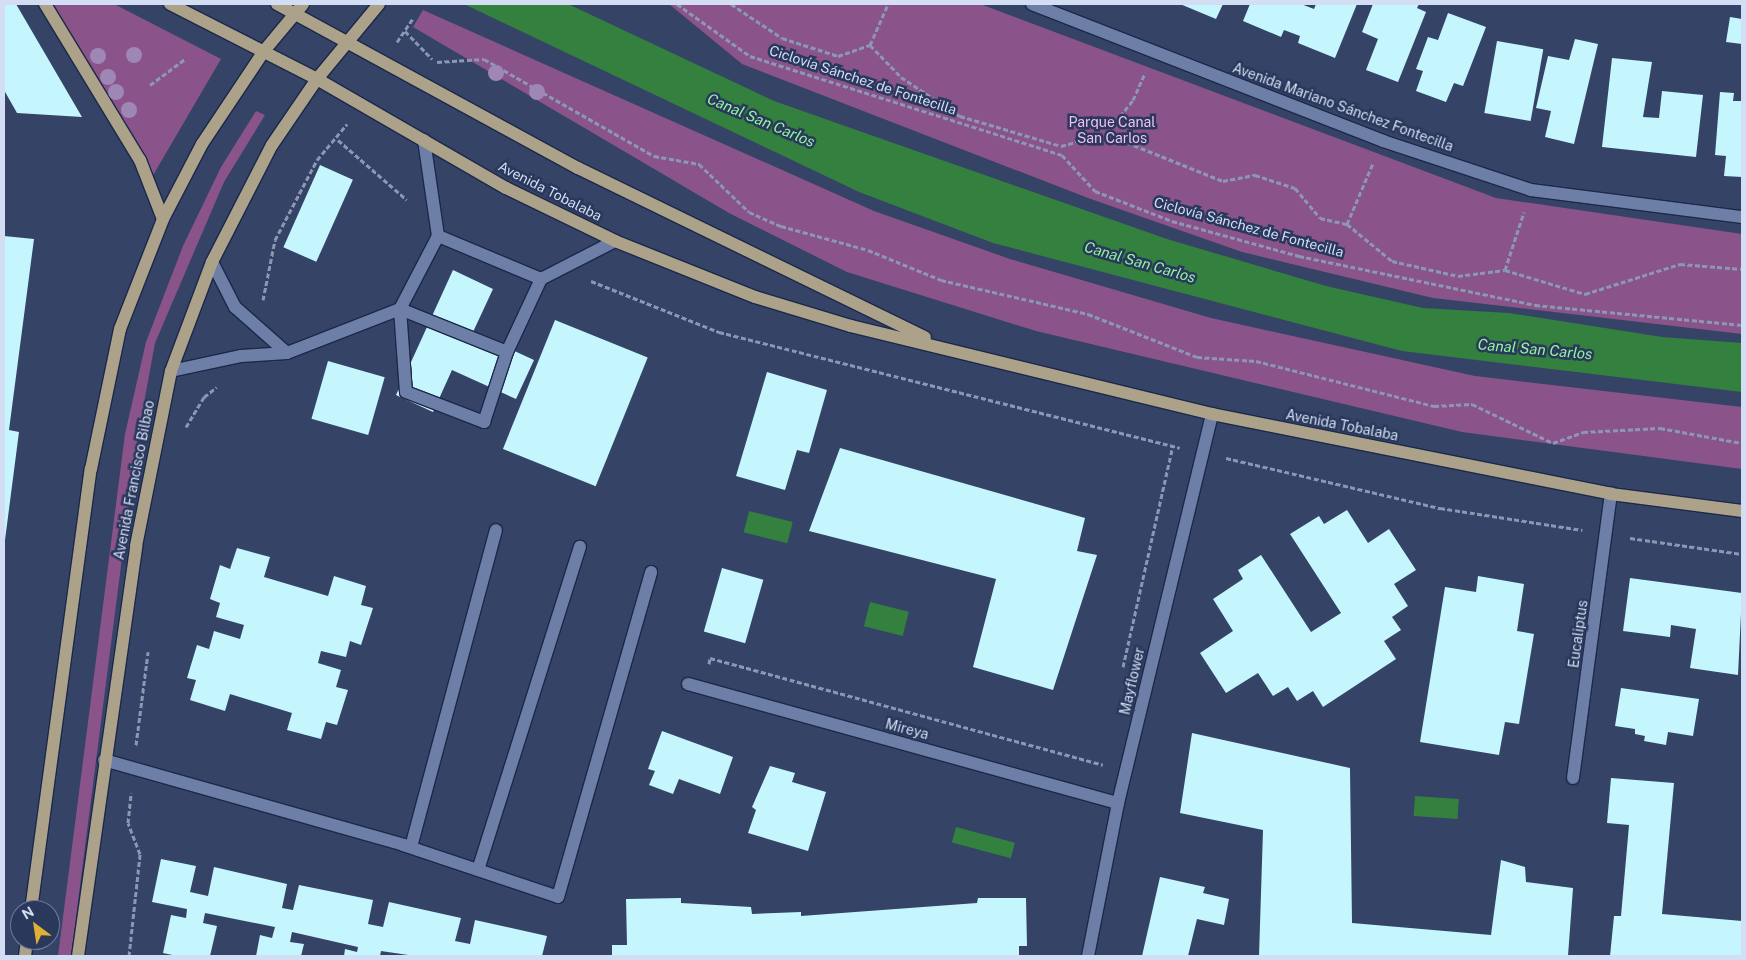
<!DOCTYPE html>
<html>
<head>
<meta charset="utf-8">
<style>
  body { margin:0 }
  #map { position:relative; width:1746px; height:960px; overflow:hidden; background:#344366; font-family:"Public Sans",sans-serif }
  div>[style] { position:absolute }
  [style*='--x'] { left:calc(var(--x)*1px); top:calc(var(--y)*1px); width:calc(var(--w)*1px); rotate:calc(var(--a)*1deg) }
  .green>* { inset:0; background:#8a548b }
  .water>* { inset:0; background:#33803f; transform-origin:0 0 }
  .building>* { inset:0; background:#c5f6fd; transform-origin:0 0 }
  .path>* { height:3px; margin-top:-1.5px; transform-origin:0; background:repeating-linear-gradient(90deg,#8b97b3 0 5px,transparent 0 7.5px) }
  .roads { filter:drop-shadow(1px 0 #1c284a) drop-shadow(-1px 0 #1c284a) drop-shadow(0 1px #1c284a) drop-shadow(0 -1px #1c284a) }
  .minor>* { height:12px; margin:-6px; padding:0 6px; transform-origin:6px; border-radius:6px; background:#6e7fa7 }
  .major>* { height:12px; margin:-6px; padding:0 6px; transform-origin:6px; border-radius:6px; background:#aca28a }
  .trees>* { width:16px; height:16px; margin:-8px; border-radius:50%; background:#9e87b5 }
  span { translate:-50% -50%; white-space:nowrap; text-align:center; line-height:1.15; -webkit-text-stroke:5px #2a385b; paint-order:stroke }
  .street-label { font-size:14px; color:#d3ddf3 }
  .park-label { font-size:14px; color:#f5bff5 }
  .water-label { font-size:15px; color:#92f69c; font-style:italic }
  .frame { position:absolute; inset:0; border:5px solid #d3ddf3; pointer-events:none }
  .north { position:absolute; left:10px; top:900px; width:50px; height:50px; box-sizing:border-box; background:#2a385b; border:1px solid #6e7a98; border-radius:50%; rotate:329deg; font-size:14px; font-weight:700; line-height:20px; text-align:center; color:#d3ddf3 }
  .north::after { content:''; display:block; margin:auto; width:18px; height:22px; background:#e0b034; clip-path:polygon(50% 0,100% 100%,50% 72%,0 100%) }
</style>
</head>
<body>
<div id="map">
  <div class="green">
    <i style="clip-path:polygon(42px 4px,114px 4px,221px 59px,152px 177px)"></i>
    <i style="clip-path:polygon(669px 4px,980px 4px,1496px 198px,1742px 234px,1742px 334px,1433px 298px,1242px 252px,1088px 198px,742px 64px)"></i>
    <i style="clip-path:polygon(423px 10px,874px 211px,1010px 259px,1211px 318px,1475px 376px,1742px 407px,1742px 469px,1462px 432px,1036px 331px,847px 272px,729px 213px,413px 27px)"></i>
    <i style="clip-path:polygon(256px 111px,265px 115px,224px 182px,155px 343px,137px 441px,71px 956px,58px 956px,125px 434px,146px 342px,183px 246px,221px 167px)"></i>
  </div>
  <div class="water">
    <i style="clip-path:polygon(464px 4px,568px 4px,774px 101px,1167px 239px,1326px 286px,1423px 308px,1509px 313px,1662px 337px,1742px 343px,1742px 392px,1402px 351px,993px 243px,859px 192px)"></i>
    <i style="left:749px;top:511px;width:45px;height:22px;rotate:14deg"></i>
    <i style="left:870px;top:602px;width:40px;height:25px;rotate:14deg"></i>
    <i style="left:1415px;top:796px;width:44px;height:20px;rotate:4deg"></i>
    <i style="left:956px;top:827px;width:61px;height:16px;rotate:15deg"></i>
  </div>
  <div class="building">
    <i style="clip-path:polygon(4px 4px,16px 4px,82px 117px,17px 113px,4px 90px)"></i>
    <i style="clip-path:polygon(1180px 4px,1223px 4px,1216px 19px)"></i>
    <i style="clip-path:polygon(1250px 4px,1301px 4px,1314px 9px,1316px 4px,1357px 4px,1335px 58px,1298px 43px,1300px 36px,1284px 30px,1281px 37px,1243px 21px)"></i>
    <i style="clip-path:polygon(1373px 4px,1419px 4px,1417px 8px,1426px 12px,1398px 82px,1366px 70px,1378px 39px,1362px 32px)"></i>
    <i style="clip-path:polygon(1448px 13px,1486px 27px,1463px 86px,1454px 83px,1446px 102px,1416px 91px,1423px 71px,1416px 69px,1428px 37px,1438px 40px)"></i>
    <i style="clip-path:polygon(1730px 17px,1742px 19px,1742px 44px,1726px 42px)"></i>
    <i style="clip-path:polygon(1575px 39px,1598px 44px,1574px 144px,1545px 137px,1551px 111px,1536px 108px,1548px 56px,1569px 60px)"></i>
    <i style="left:1497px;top:41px;width:47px;height:73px;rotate:10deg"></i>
    <i style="clip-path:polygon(1612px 58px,1652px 62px,1643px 117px,1659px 118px,1662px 91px,1703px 95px,1696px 157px,1602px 147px)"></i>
    <i style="clip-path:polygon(1720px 92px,1734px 93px,1733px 101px,1742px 101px,1742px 177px,1724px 176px,1726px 156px,1715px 155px)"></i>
    <i style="left:320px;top:165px;width:36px;height:90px;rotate:24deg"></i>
    <i style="clip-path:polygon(4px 236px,34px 239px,9px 430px,19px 432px,5px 540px)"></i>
    <i style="clip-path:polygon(453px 270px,493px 289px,473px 332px,534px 360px,516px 399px,452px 370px,433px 412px,396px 395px)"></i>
    <i style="left:555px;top:320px;width:100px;height:139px;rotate:22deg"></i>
    <i style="left:328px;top:361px;width:59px;height:60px;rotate:16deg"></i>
    <i style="clip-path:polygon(767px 372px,827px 390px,809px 453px,797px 450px,785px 490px,736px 476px)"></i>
    <i style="clip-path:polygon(840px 448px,1085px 518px,1077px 551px,1097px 555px,1053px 690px,973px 667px,996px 579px,809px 531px)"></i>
    <i style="clip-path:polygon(1347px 510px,1368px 543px,1389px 529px,1416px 570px,1394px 584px,1408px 606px,1392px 617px,1401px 630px,1384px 641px,1396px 659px,1323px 707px,1313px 691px,1297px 701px,1288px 687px,1273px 696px,1258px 673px,1226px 693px,1200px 653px,1233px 631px,1213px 599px,1243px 579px,1238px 570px,1261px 555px,1311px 632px,1341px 613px,1290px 534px,1319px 516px,1324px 524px)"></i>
    <i style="clip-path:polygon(237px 548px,270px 557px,264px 577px,328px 596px,334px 576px,366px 586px,361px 605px,373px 608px,361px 645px,350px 641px,346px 657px,321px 651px,318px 663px,341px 670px,336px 687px,348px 690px,337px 725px,326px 722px,321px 739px,287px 730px,292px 713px,230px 694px,225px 711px,190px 700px,196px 680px,187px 678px,197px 645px,209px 649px,214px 631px,240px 639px,244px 625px,216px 617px,220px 603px,210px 599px,220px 565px,230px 569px)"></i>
    <i style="left:722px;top:568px;width:43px;height:66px;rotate:16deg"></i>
    <i style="clip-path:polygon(1478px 576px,1524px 584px,1517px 631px,1534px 634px,1519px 724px,1505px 722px,1499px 755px,1420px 742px,1445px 587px,1476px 592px)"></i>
    <i style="clip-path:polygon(1630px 578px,1742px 593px,1738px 675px,1690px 668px,1696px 629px,1671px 625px,1670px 637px,1623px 631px)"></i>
    <i style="clip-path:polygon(1621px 688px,1699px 699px,1693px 736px,1668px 732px,1666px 745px,1644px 741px,1645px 736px,1635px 734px,1635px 729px,1615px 726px)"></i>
    <i style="clip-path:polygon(662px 731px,733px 757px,720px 794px,679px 779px,673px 794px,649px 785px,655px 771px,648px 769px)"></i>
    <i style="clip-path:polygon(1192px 733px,1350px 768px,1352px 923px,1491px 935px,1501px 860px,1525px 867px,1526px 882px,1573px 888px,1568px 956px,1259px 956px,1263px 830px,1180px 813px)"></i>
    <i style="clip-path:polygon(770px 766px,795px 773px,792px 782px,826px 792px,808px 851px,748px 833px,756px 810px,752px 807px)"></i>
    <i style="clip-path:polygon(1611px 778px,1674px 783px,1662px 914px,1742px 921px,1742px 956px,1610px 956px,1614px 916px,1621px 916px,1629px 825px,1607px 823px)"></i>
    <i style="clip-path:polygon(161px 859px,196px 866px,190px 892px,208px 896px,214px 867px,287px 884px,282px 908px,293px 910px,299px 885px,373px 900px,368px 924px,383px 927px,389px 902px,461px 918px,455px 941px,470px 944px,475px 920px,547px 936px,542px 956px,415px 956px,381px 951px,380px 956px,344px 956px,345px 949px,357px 952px,358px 947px,292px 932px,290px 942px,304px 944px,301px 956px,256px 956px,260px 935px,272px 938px,275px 927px,205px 913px,203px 923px,217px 926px,210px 956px,177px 956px,163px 953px,171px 915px,186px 918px,187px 909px,152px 902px)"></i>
    <i style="clip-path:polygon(1160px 877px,1205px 887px,1203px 893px,1229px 899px,1224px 925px,1197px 919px,1188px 956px,1142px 956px)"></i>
    <i style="clip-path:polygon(681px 898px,681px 903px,751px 907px,752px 914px,801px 912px,801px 916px,977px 903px,978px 898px,1026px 898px,1027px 946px,1019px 946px,1019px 956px,612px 956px,612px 945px,627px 945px,626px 899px)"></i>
  </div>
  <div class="path">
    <i style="--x:677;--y:4;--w:90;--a:35.5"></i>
    <i style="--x:750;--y:56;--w:327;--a:17.6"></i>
    <i style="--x:1062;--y:155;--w:49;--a:47.5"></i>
    <i style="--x:1095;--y:191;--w:83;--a:21.3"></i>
    <i style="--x:1172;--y:221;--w:132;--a:15.4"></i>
    <i style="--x:1299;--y:256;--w:241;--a:11.7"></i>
    <i style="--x:1535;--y:305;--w:208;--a:5.5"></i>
    <i style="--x:731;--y:4;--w:61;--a:33.7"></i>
    <i style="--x:782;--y:38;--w:59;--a:17.8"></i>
    <i style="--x:838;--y:56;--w:34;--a:-19"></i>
    <i style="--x:870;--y:45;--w:45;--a:-66.3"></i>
    <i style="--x:405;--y:31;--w:39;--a:46"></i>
    <i style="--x:397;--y:42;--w:30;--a:-56"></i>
    <i style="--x:870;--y:45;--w:45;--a:45.9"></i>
    <i style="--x:901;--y:77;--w:71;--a:33.5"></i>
    <i style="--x:960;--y:116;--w:105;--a:16.5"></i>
    <i style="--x:1061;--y:146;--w:47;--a:-14.9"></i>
    <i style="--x:1106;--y:134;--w:126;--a:21.9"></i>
    <i style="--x:1223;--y:181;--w:33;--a:-11"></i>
    <i style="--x:1255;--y:175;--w:42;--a:18"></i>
    <i style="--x:1295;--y:188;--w:39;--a:50"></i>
    <i style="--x:1320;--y:218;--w:28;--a:13"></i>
    <i style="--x:1347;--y:224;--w:58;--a:39.4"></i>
    <i style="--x:1392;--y:261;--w:68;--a:12.8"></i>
    <i style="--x:1458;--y:276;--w:47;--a:-7.3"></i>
    <i style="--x:1505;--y:270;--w:84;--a:16.7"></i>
    <i style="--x:1585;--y:294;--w:100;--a:-17.5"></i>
    <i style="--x:1680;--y:264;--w:62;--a:4.6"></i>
    <i style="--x:437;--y:62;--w:47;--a:-3.7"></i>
    <i style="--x:484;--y:59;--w:196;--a:29.7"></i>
    <i style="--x:654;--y:156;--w:46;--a:10.1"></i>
    <i style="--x:699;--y:164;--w:69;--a:43.8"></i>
    <i style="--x:749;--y:212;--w:35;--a:24"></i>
    <i style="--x:781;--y:226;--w:90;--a:15.4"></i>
    <i style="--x:868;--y:250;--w:79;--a:22.3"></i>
    <i style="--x:941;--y:280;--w:151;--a:13"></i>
    <i style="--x:1088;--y:314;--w:117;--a:21.5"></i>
    <i style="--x:1197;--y:357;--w:59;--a:3.9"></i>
    <i style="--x:1256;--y:361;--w:184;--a:14.2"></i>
    <i style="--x:1434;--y:406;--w:38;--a:-3"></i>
    <i style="--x:1472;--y:404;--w:90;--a:25.7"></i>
    <i style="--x:1553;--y:443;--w:32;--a:-20"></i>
    <i style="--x:1583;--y:432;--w:77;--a:-3"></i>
    <i style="--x:1660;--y:428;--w:83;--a:10.4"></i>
    <i style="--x:150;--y:85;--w:44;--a:-36.6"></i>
    <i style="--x:1106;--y:134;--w:43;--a:-51.5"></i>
    <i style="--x:1133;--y:100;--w:30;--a:-66"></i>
    <i style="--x:338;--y:140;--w:91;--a:41"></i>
    <i style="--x:1347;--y:224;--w:66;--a:-66.9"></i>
    <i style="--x:1505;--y:270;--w:61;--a:-71.9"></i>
    <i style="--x:591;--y:281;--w:138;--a:21.7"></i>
    <i style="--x:719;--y:332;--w:475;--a:14.1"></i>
    <i style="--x:263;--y:300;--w:61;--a:-78.7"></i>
    <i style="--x:275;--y:240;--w:90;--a:-62.3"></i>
    <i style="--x:317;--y:160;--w:47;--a:-50.2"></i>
    <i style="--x:186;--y:427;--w:35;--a:-59"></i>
    <i style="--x:204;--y:397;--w:16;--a:-38"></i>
    <i style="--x:1226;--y:458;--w:220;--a:13.2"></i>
    <i style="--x:1440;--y:508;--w:144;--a:8.8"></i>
    <i style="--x:1630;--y:538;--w:113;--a:8.1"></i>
    <i style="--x:709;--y:664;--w:6;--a:-81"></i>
    <i style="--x:710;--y:658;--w:407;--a:15.2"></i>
    <i style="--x:1123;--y:667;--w:227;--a:-77.3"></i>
    <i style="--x:136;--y:745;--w:94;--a:-82.6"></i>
    <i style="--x:129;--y:956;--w:103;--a:-83.8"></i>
    <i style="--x:140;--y:854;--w:33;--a:-111"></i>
    <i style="--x:128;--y:823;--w:30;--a:-84"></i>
  </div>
  <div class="roads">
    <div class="minor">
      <i style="--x:1032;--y:4;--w:377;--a:21.3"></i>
      <i style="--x:1383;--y:141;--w:156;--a:18.3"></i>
      <i style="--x:1531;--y:190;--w:213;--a:7.3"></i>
      <i style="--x:424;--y:140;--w:97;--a:81.7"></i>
      <i style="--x:212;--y:262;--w:51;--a:62.9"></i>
      <i style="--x:235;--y:307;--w:69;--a:41.5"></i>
      <i style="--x:541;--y:279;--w:83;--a:-27.2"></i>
      <i style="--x:171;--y:371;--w:72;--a:-12.1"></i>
      <i style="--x:241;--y:356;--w:46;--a:-3.7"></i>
      <i style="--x:287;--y:353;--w:121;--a:-21.3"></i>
      <i style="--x:400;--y:309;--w:115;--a:21.9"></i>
      <i style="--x:507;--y:352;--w:81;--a:-65"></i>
      <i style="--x:541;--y:279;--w:112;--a:-157.3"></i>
      <i style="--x:438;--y:236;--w:82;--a:117.5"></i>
      <i style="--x:400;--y:309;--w:83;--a:85.9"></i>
      <i style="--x:406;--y:392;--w:84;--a:21"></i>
      <i style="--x:484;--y:422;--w:74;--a:-71.8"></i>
      <i style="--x:688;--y:684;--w:446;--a:15.5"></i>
      <i style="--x:104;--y:760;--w:319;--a:15.8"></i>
      <i style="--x:411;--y:847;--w:328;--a:-75"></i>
      <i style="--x:1573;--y:778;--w:287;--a:-82.4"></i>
      <i style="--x:403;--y:845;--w:163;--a:18.5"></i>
      <i style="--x:558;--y:897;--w:338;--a:-74"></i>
      <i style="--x:478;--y:870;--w:339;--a:-72.5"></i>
      <i style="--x:1088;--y:956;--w:156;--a:-78.9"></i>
      <i style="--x:1118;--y:803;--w:400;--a:-76.4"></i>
    </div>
    <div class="major">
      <i style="--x:45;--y:4;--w:183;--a:58.7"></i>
      <i style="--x:140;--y:160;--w:63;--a:68.7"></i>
      <i style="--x:170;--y:4;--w:165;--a:27"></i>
      <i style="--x:317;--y:79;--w:218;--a:30"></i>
      <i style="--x:506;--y:188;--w:121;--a:25.9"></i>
      <i style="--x:615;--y:241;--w:151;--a:21.8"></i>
      <i style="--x:755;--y:297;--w:100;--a:16.8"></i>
      <i style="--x:851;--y:326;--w:372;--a:13.7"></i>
      <i style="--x:1212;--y:414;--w:407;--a:11.3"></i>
      <i style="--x:1611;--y:494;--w:132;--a:7.4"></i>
      <i style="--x:277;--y:4;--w:343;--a:28.6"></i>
      <i style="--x:578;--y:168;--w:386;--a:26"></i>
      <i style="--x:31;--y:910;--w:445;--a:-82.3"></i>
      <i style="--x:91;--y:469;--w:143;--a:-78.3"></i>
      <i style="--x:120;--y:329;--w:118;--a:-68.6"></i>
      <i style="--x:163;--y:219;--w:85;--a:-62.5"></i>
      <i style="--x:202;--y:144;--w:112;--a:-56.3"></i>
      <i style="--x:264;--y:51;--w:61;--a:-50.3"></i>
      <i style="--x:25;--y:956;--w:16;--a:-83"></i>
      <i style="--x:78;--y:956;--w:414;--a:-81.9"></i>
      <i style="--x:136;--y:546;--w:178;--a:-78.7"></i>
      <i style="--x:171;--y:371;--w:116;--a:-69.4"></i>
      <i style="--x:212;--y:262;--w:131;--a:-62.9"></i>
      <i style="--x:272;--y:145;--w:80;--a:-55.7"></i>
      <i style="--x:317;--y:79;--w:97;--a:-50.4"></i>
    </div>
  </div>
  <div class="trees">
    <i style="left:134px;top:55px"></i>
    <i style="left:98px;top:56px"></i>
    <i style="left:496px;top:73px"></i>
    <i style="left:108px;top:77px"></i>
    <i style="left:116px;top:92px"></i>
    <i style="left:537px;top:92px"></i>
    <i style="left:129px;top:110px"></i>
  </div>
  <div class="street-label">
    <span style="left:863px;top:80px;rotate:18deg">Ciclovía Sánchez de Fontecilla</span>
    <span style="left:1343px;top:107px;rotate:20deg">Avenida Mariano Sánchez Fontecilla</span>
    <span style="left:550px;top:191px;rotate:27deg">Avenida Tobalaba</span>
    <span style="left:1249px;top:227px;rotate:15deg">Ciclovía Sánchez de Fontecilla</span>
    <span style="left:1342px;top:425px;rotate:11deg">Avenida Tobalaba</span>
    <span style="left:134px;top:480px;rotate:-79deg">Avenida Francisco Bilbao</span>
    <span style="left:1578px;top:634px;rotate:-82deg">Eucaliptus</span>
    <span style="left:1132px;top:681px;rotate:-77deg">Mayflower</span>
    <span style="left:907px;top:729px;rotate:15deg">Mireya</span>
  </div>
  <div class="park-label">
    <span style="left:1112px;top:130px">Parque Canal<br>San Carlos</span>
  </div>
  <div class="water-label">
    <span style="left:761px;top:120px;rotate:23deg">Canal San Carlos</span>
    <span style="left:1140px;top:262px;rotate:16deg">Canal San Carlos</span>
    <span style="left:1535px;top:349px;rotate:5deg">Canal San Carlos</span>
  </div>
  <div class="frame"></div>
  <div class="north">N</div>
</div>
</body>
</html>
